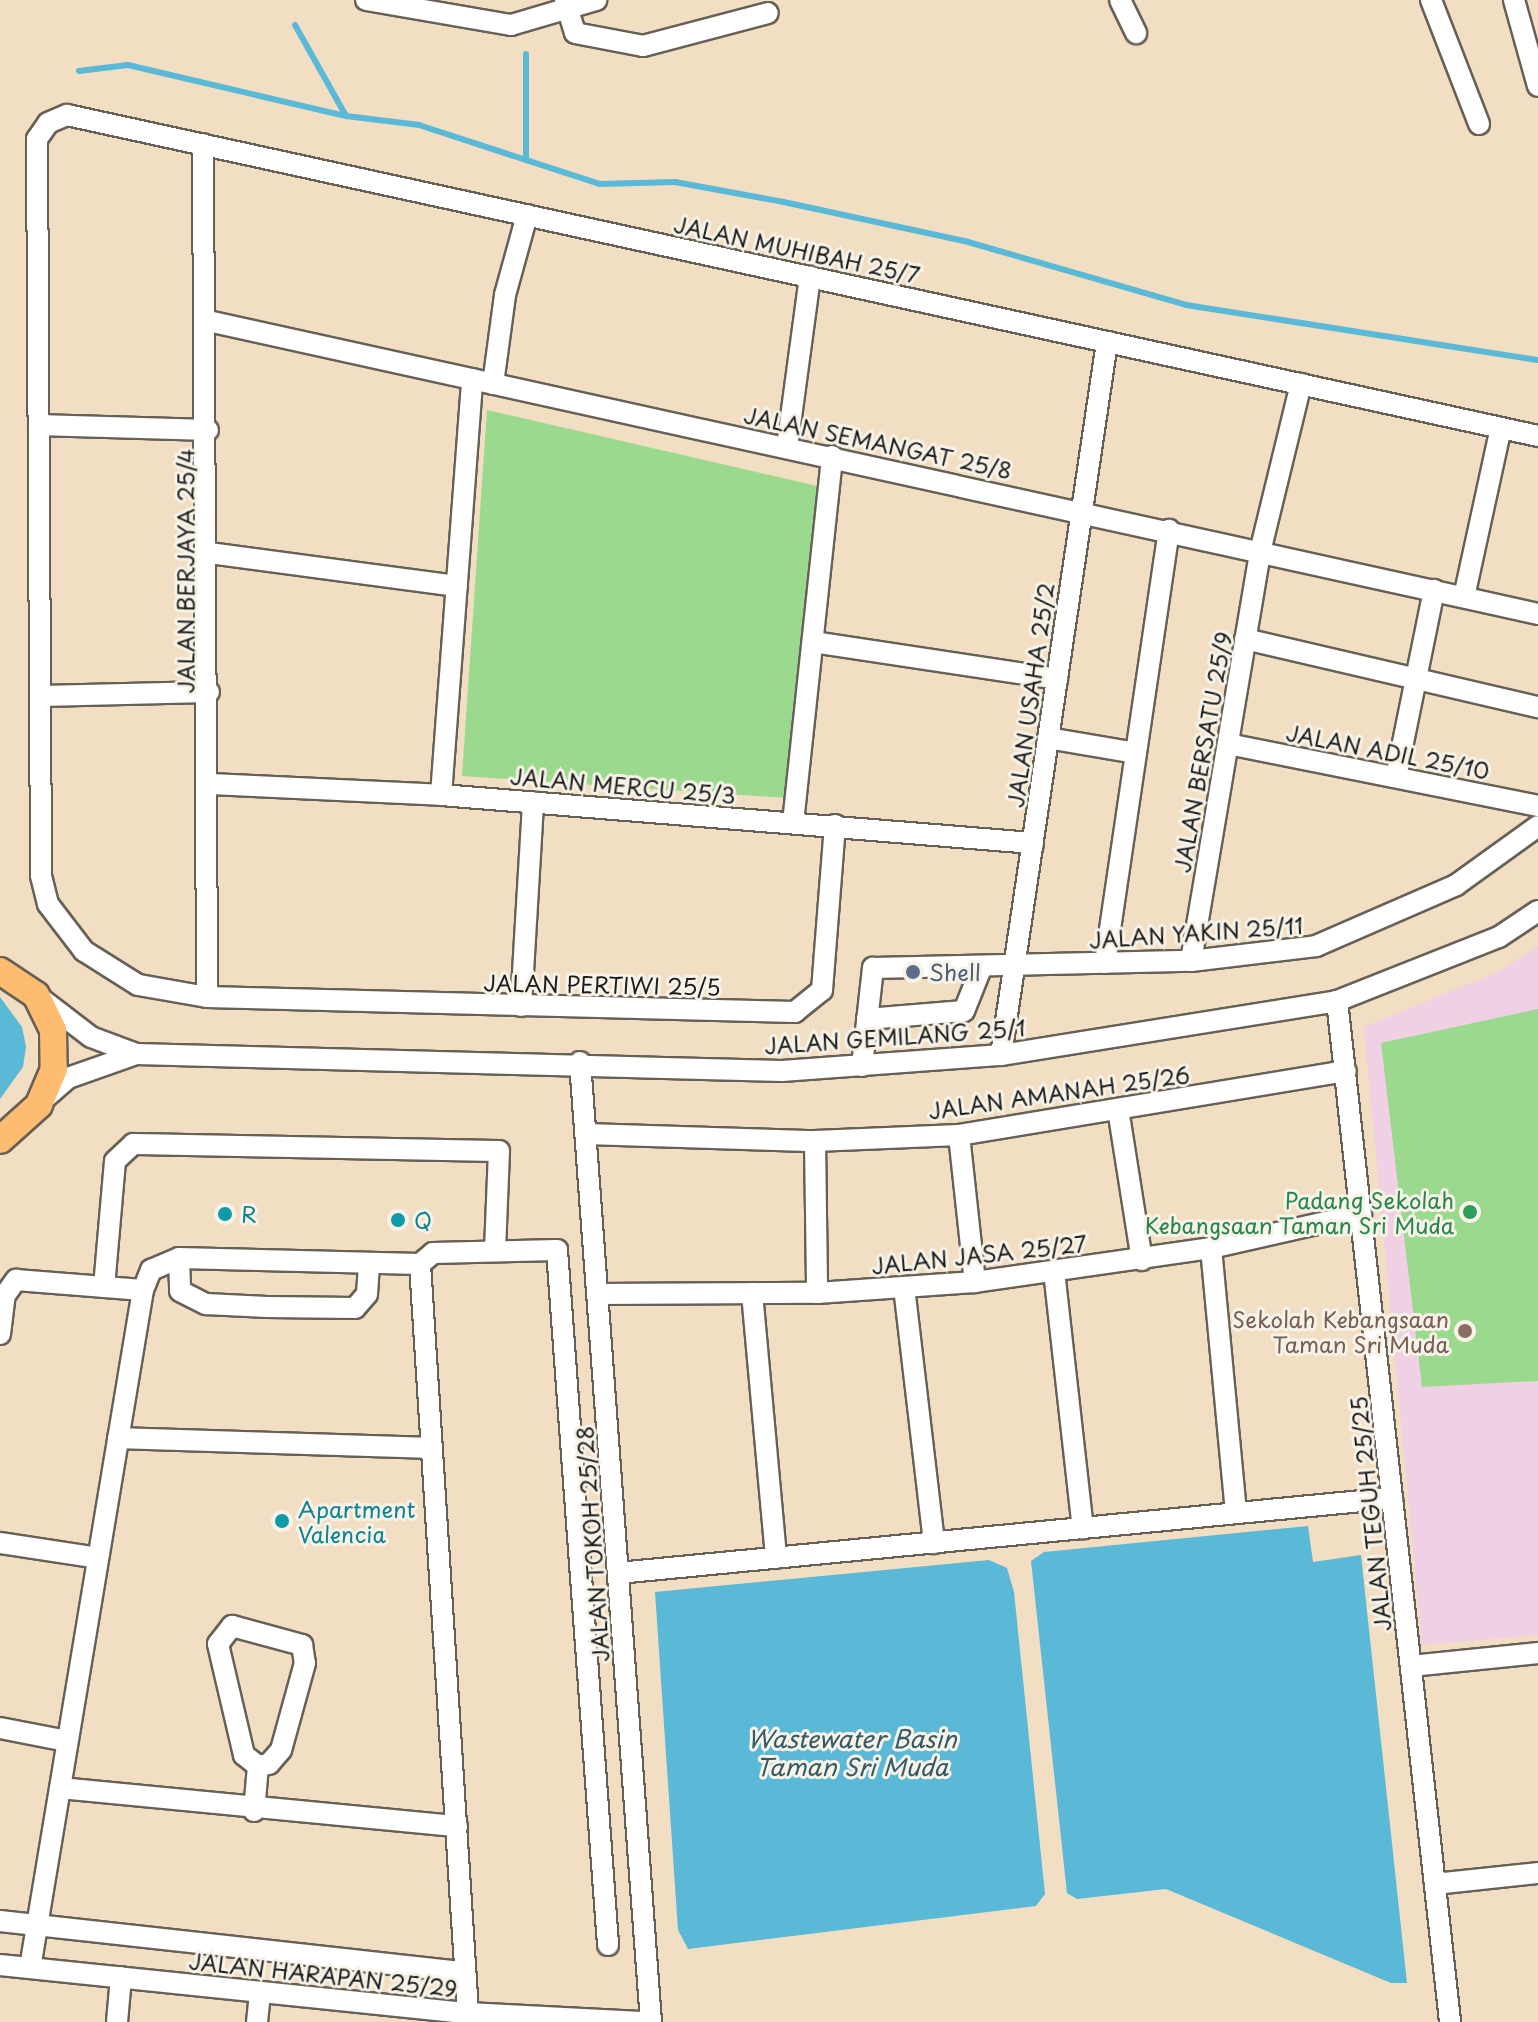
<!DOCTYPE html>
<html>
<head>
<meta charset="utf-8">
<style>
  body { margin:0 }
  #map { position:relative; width:1538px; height:2022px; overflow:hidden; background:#f2dec2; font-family:"Playpen Sans",sans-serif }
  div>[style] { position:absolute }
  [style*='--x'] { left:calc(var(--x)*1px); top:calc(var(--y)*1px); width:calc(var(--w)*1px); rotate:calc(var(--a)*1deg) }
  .built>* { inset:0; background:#efd0e5 }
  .green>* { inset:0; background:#9bd98e }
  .water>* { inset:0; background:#59b9d7 }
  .stream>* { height:6px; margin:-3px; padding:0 3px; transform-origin:3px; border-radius:3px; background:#59b9d7 }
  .roads { filter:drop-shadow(2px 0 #676056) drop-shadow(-2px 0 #676056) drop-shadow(0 2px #676056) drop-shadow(0 -2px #676056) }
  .minor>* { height:20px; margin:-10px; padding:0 10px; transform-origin:10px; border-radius:10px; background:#fff }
  .major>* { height:26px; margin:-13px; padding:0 13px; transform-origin:13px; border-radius:13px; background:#febc70 }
  .dots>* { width:22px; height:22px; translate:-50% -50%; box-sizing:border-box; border:4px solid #f7f3e8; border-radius:50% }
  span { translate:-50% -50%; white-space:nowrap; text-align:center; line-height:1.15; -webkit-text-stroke:6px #f7f3e8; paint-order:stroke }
  .street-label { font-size:22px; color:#1c1c1c }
  .service-label { font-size:22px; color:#4e5e75 }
  .left { translate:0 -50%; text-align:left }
  .leisure-label { font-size:22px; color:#27864d }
  .right { translate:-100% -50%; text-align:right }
  .culture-label { font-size:22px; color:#0d838f }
  .education-label { font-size:22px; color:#785e54 }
  .water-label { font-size:24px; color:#345b67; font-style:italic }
</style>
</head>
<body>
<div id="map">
  <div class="built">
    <i style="clip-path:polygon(1538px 946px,1538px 1635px,1422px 1645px,1364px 1027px,1498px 972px)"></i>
  </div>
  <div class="green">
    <i style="clip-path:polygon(487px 410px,817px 486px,787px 798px,462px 776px)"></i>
    <i style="clip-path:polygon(1538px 1009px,1538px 1381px,1422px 1387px,1381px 1043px)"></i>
  </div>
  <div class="water">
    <i style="clip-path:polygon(0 997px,22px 1027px,26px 1047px,23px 1067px,0 1099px)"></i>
    <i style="clip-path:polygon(1308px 1526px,1313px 1562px,1361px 1555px,1407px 1983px,1391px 1983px,1166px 1889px,1077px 1899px,1067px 1893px,1031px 1561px,1044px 1552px)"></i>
    <i style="clip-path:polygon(989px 1560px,1007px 1568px,1014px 1592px,1045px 1894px,1036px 1906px,688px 1949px,678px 1930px,655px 1592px)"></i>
  </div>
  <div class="stream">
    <i style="--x:295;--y:25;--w:104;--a:60.7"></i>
    <i style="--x:79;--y:71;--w:49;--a:-7"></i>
    <i style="--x:128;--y:65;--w:224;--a:13.2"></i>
    <i style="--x:346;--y:116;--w:74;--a:7"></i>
    <i style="--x:419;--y:125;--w:189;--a:18.1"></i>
    <i style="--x:599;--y:184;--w:76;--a:-1.5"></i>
    <i style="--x:675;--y:182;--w:106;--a:10.4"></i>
    <i style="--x:779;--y:201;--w:193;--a:12.2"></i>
    <i style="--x:968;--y:242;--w:227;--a:16.1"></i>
    <i style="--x:1186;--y:305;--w:356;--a:8.9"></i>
    <i style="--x:526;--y:160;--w:106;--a:-90"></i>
  </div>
  <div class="roads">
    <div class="minor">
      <i style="--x:366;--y:0;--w:147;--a:9.8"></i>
      <i style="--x:511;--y:25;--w:89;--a:-16.4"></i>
      <i style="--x:565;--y:0;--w:34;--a:73"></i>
      <i style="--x:575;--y:33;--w:69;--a:10.8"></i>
      <i style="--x:643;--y:46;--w:129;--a:-14.8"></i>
      <i style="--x:1120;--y:0;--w:37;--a:64"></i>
      <i style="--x:1431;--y:0;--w:133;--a:68.8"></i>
      <i style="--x:1514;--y:0;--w:89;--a:74.4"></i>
      <i style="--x:203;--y:144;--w:853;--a:89.73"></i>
      <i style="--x:208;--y:321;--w:1362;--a:12.42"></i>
      <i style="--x:493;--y:384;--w:90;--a:-82.3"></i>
      <i style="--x:505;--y:295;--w:83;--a:-74.6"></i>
      <i style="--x:39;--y:425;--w:169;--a:1.7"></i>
      <i style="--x:787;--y:447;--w:172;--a:-82.3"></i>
      <i style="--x:209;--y:553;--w:250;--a:7.6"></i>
      <i style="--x:1464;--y:597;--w:173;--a:-77.7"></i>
      <i style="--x:1245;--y:639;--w:301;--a:13.1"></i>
      <i style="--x:813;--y:642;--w:247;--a:8.6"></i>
      <i style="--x:41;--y:696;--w:168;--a:-1.4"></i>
      <i style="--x:1048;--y:738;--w:89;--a:9.7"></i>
      <i style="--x:1228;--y:744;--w:316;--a:11.3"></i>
      <i style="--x:1396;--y:777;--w:191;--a:-78.5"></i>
      <i style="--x:210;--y:784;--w:231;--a:2.7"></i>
      <i style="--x:441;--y:795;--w:594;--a:4.64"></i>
      <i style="--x:441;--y:795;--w:417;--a:-85.7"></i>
      <i style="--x:793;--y:823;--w:369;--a:-83.9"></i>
      <i style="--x:835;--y:825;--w:166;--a:94.5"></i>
      <i style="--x:822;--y:990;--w:35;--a:141"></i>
      <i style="--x:795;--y:1012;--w:588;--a:-178.54"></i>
      <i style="--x:207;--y:997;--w:70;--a:-170.1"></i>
      <i style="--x:138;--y:985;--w:64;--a:-147.8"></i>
      <i style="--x:84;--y:951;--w:59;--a:-127.5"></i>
      <i style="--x:48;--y:904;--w:30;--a:-104"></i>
      <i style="--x:41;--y:875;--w:736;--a:-90.31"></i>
      <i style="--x:37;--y:139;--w:19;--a:-55"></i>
      <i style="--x:48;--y:123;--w:21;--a:-23"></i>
      <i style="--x:67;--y:115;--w:1506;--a:12.31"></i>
      <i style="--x:1191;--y:961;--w:415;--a:-80.4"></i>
      <i style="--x:1260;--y:552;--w:173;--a:-76.3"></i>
      <i style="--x:1105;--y:963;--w:438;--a:-81.6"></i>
      <i style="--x:40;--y:998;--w:64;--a:37.4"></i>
      <i style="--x:91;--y:1037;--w:48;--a:20.7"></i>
      <i style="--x:1337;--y:1001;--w:1027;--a:83.68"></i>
      <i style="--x:521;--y:1006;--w:204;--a:-86.6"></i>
      <i style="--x:867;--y:1019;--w:97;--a:-4.7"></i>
      <i style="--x:964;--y:1011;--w:43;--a:-68.2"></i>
      <i style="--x:1001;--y:1055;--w:721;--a:-81.54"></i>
      <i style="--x:580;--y:1062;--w:963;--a:85.77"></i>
      <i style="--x:862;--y:1066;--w:99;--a:-83.6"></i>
      <i style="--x:873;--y:968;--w:318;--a:-1.3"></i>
      <i style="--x:1191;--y:961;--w:126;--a:-6.8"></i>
      <i style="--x:1316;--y:946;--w:153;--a:-23.5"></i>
      <i style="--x:1456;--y:885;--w:101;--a:-35.7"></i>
      <i style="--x:44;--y:1099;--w:32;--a:-41"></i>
      <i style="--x:68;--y:1078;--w:72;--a:-19.4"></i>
      <i style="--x:136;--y:1054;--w:646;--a:1.51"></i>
      <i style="--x:782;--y:1071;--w:220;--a:-4.2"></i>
      <i style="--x:1001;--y:1055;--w:340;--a:-9.1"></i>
      <i style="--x:1337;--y:1001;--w:174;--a:-21.6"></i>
      <i style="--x:1499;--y:937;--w:47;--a:-33.7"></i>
      <i style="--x:1118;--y:1109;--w:153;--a:81"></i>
      <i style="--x:586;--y:1134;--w:229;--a:1.8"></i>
      <i style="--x:815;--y:1141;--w:144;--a:-2.4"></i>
      <i style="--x:959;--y:1135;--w:392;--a:-9.4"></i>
      <i style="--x:959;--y:1135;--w:148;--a:83.8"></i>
      <i style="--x:815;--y:1141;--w:152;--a:89.2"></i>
      <i style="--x:1211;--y:1248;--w:266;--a:84.6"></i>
      <i style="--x:179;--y:1258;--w:33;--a:88"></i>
      <i style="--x:180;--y:1291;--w:29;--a:27"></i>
      <i style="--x:206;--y:1304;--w:61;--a:2.8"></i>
      <i style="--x:267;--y:1307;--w:88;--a:0.7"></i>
      <i style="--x:355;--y:1308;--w:18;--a:-49"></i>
      <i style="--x:367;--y:1294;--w:31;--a:-86"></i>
      <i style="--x:420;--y:1264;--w:751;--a:86.33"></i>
      <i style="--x:1054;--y:1271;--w:259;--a:83.6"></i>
      <i style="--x:104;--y:1287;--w:126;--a:-85"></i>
      <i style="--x:115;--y:1161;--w:25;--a:-43"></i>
      <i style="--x:133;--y:1144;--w:366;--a:1.1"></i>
      <i style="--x:499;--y:1151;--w:100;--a:92.3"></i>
      <i style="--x:904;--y:1287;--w:258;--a:83.3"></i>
      <i style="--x:752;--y:1293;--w:266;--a:84.8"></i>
      <i style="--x:597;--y:1294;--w:220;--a:-0.3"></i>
      <i style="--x:817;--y:1293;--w:158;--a:-4"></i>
      <i style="--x:975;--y:1282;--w:238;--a:-8.2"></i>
      <i style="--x:1211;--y:1248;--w:154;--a:-12.8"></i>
      <i style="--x:0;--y:1334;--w:39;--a:-83"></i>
      <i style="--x:5;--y:1295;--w:19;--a:-54"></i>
      <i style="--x:16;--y:1280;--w:127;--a:4.5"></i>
      <i style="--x:118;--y:1438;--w:313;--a:1.8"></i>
      <i style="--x:0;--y:1543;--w:99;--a:8.7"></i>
      <i style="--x:618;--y:1573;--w:778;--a:-5.53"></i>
      <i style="--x:232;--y:1626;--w:73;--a:15.2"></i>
      <i style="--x:302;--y:1645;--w:18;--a:81"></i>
      <i style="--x:305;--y:1663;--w:90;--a:105.4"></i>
      <i style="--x:281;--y:1750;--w:18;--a:131"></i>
      <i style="--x:269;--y:1764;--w:11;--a:170"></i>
      <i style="--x:258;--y:1766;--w:18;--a:-142"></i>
      <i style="--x:244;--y:1755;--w:114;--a:-103.2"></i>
      <i style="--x:218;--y:1644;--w:23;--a:-52"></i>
      <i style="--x:1411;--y:1666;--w:128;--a:-5.8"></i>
      <i style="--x:0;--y:1728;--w:68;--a:11"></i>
      <i style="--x:60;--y:1788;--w:399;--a:5.5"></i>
      <i style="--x:254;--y:1811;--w:45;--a:-84.9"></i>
      <i style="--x:1435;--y:1884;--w:104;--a:-6.1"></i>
      <i style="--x:0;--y:1921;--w:468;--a:6.3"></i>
      <i style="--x:0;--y:1965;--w:470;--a:5.9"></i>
      <i style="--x:468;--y:2013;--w:173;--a:3"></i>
      <i style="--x:30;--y:1968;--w:687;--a:-80.54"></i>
      <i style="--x:143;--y:1290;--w:22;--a:-68"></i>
      <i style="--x:151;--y:1270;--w:30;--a:-23"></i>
      <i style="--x:179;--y:1258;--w:241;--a:1.4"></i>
      <i style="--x:420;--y:1264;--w:17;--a:-40"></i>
      <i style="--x:433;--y:1253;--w:124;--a:-1.4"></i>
      <i style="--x:557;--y:1250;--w:697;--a:85.8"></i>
      <i style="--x:117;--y:2022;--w:45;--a:-84.9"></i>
      <i style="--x:257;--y:2022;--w:30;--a:-84"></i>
    </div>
    <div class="major">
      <i style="--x:0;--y:971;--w:43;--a:33.7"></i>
      <i style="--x:36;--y:995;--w:39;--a:64"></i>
      <i style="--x:53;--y:1030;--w:39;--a:89"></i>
      <i style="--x:54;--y:1069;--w:39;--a:113"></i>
      <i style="--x:39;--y:1105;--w:52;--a:138.1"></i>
    </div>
  </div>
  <div class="dots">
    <i style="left:913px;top:972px;background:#5c6f8a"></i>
    <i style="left:1470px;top:1212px;background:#2e9e5b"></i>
    <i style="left:225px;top:1214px;background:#0f9aa8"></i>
    <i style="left:398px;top:1220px;background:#0f9aa8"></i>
    <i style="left:1465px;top:1331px;background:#8d6e63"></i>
    <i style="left:282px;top:1521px;background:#0f9aa8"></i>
  </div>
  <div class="street-label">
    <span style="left:797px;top:249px;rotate:12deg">JALAN MUHIBAH 25/7</span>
    <span style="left:878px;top:442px;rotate:12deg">JALAN SEMANGAT 25/8</span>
    <span style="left:185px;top:571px;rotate:-90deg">JALAN BERJAYA 25/4</span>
    <span style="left:1030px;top:695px;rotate:-82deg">JALAN USAHA 25/2</span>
    <span style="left:1388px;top:751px;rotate:11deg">JALAN ADIL 25/10</span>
    <span style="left:1202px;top:752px;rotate:-80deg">JALAN BERSATU 25/9</span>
    <span style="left:623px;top:785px;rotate:5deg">JALAN MERCU 25/3</span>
    <span style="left:1196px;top:932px;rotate:-4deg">JALAN YAKIN 25/11</span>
    <span style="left:602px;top:984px;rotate:1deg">JALAN PERTIWI 25/5</span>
    <span style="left:895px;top:1036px;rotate:-4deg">JALAN GEMILANG 25/1</span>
    <span style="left:1059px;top:1092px;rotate:-8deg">JALAN AMANAH 25/26</span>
    <span style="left:979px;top:1254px;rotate:-6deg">JALAN JASA 25/27</span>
    <span style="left:1370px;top:1514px;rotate:-96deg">JALAN TEGUH 25/25</span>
    <span style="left:592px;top:1544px;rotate:-94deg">JALAN TOKOH 25/28</span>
    <span style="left:323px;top:1974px;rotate:6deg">JALAN HARAPAN 25/29</span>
  </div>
  <div class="service-label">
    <span class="left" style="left:929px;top:972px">Shell</span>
  </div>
  <div class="leisure-label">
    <span class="right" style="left:1454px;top:1212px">Padang Sekolah<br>Kebangsaan Taman Sri Muda</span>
  </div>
  <div class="culture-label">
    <span class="left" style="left:241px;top:1214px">R</span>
    <span class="left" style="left:414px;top:1220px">Q</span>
    <span class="left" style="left:298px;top:1521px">Apartment<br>Valencia</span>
  </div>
  <div class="education-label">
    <span class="right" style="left:1449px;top:1331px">Sekolah Kebangsaan<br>Taman Sri Muda</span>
  </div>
  <div class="water-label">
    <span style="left:852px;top:1753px">Wastewater Basin<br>Taman Sri Muda</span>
  </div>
</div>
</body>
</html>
